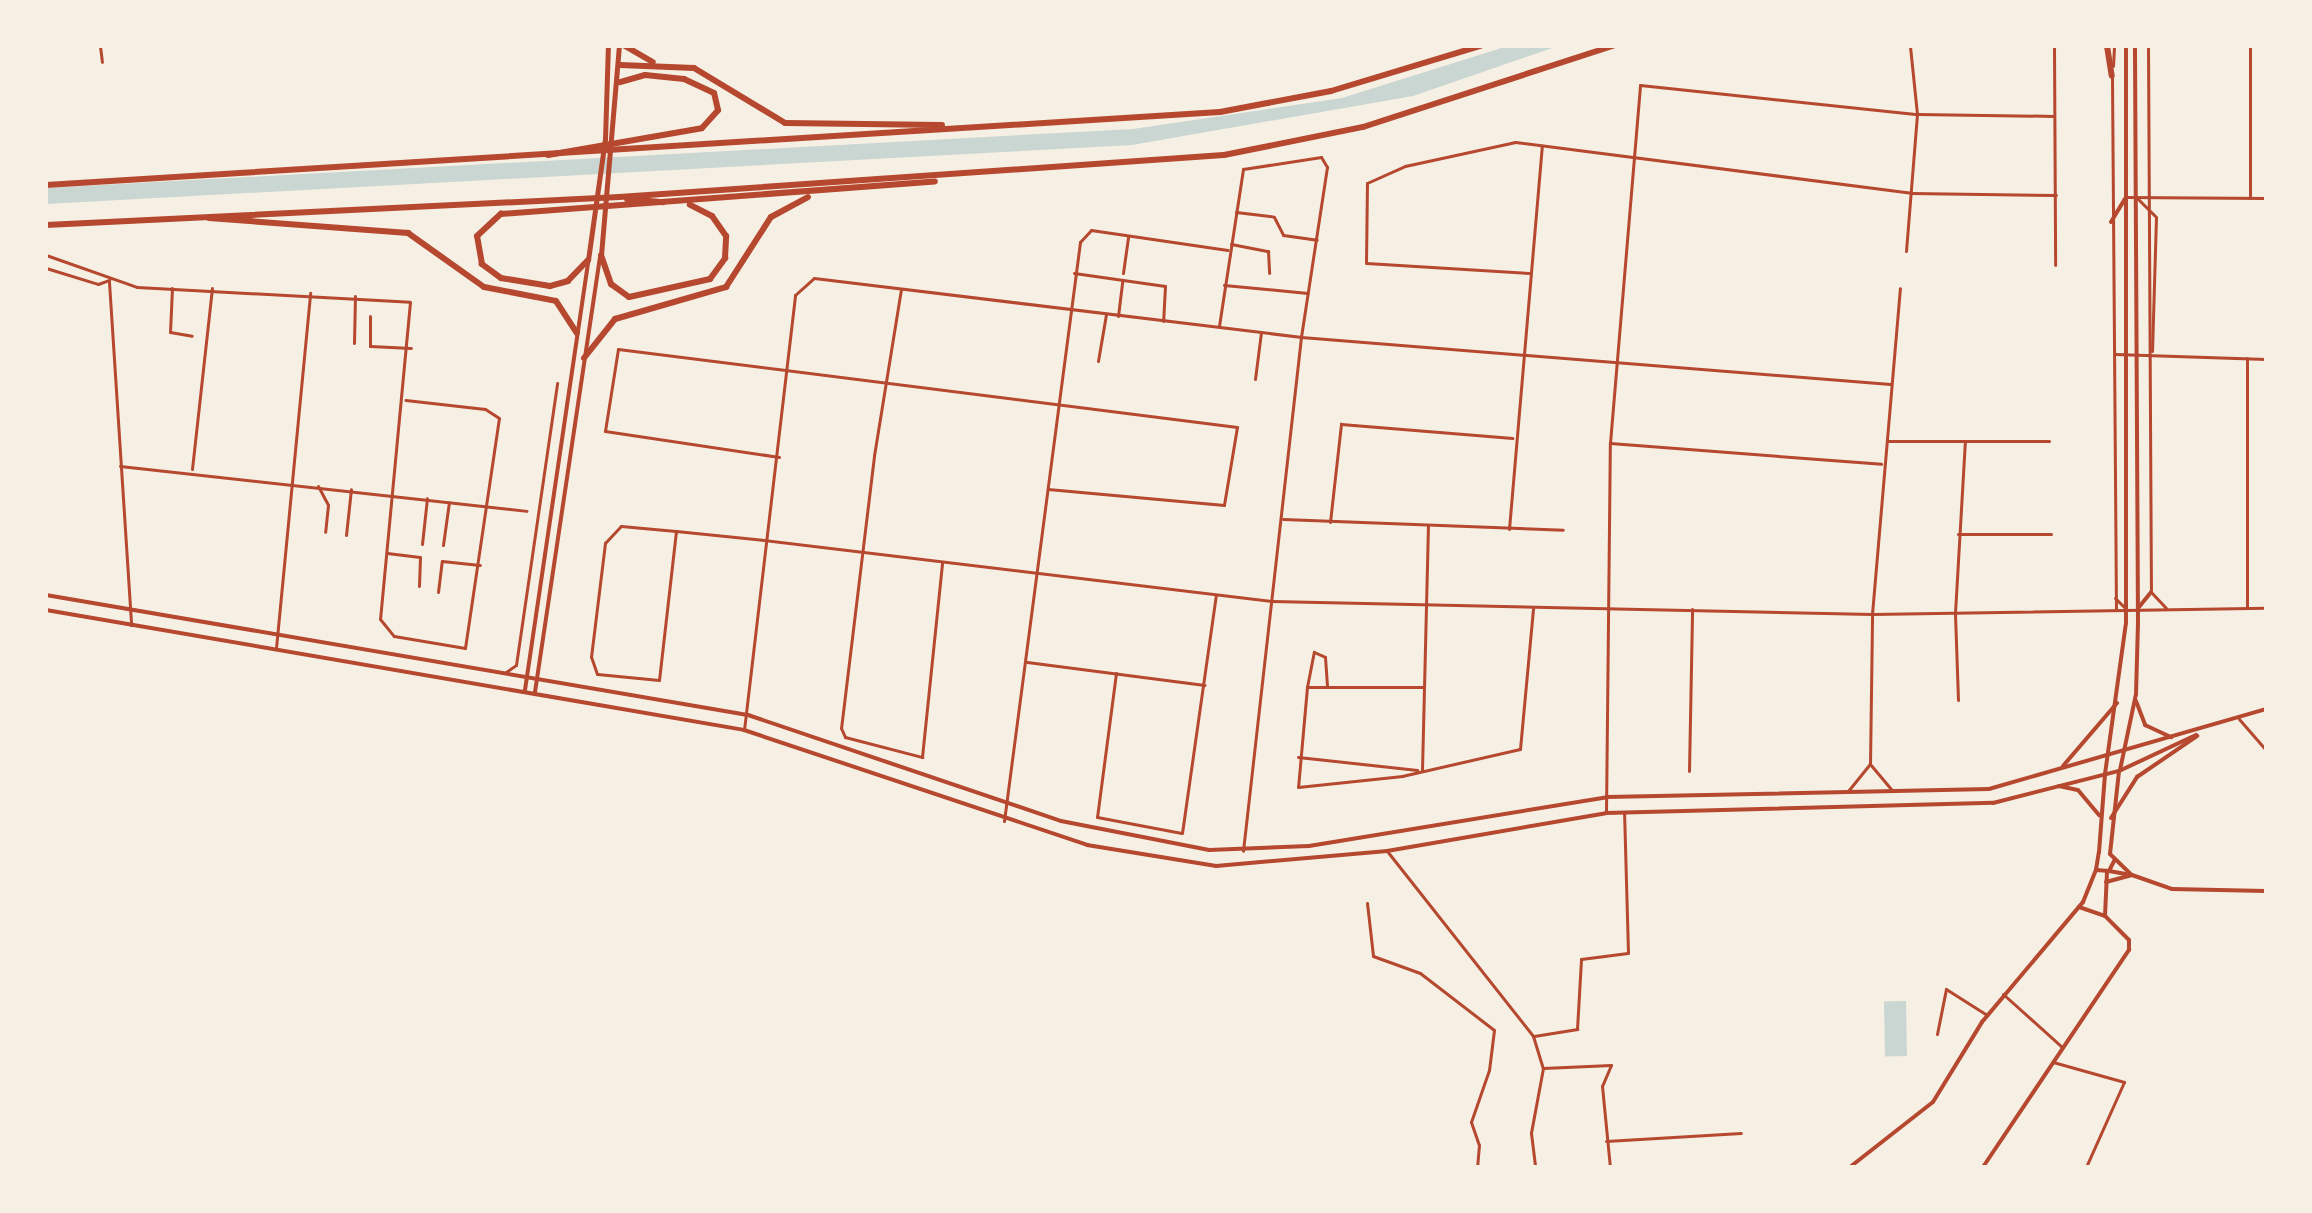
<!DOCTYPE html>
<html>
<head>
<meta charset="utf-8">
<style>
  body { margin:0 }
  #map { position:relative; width:2312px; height:1213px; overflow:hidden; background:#f6efe4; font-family:Raleway,sans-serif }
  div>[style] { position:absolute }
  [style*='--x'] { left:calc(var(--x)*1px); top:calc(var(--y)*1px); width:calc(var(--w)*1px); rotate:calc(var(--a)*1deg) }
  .water>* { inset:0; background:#c9d6d2; transform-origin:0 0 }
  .service>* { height:2px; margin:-1px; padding:0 1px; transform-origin:1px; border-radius:1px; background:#b5482f }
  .minor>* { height:3px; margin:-1.5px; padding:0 1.5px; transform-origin:1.5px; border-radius:1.5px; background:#b5482f }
  .tertiary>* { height:4px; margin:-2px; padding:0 2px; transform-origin:2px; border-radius:2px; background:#b5482f }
  .secondary>* { height:4px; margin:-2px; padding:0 2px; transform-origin:2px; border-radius:2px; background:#b5482f }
  .primary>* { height:5px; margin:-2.5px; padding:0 2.5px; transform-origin:2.5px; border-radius:2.5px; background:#b5482f }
  .motorway>* { height:6px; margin:-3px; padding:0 3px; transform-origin:3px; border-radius:3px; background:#b5482f }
  span { translate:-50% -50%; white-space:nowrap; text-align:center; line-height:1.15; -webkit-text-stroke:8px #f6efe4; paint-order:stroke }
  .frame { position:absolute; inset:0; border:48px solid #f6efe4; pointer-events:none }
</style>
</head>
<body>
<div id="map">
  <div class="water">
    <i style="clip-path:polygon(1508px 46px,1558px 46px,1413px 96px,1132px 145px,46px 204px,46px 188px,1133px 129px,1342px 98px)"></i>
    <i style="left:1906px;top:1001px;width:55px;height:22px;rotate:89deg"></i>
  </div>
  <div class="service">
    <i style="--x:1378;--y:46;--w:19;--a:0"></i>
  </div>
  <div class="minor">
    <i style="--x:100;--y:46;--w:16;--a:83"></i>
    <i style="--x:2054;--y:46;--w:219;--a:89.7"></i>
    <i style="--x:2148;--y:46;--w:546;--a:89.69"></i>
    <i style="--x:2151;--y:592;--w:22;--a:47"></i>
    <i style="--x:2113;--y:66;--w:20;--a:-87"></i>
    <i style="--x:2112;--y:78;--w:532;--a:89.57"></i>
    <i style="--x:2126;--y:197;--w:140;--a:0.4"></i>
    <i style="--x:2136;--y:197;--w:28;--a:45"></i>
    <i style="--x:2156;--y:217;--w:134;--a:91.7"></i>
    <i style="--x:2250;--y:198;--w:152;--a:-90"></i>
    <i style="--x:1236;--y:212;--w:38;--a:7"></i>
    <i style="--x:1274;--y:217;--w:20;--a:63"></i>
    <i style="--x:1283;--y:235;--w:34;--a:8"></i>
    <i style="--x:1231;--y:244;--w:38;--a:11"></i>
    <i style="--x:1268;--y:251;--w:22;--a:87"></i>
    <i style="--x:1906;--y:251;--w:137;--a:-85.4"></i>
    <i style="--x:1917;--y:114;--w:68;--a:-95.9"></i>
    <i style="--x:46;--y:255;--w:96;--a:19.4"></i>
    <i style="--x:137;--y:287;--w:273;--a:3.1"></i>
    <i style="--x:410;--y:302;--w:318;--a:95.4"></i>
    <i style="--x:380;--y:619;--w:22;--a:51"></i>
    <i style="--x:394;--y:636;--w:72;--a:9.6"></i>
    <i style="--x:465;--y:648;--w:232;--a:-81.6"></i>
    <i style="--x:499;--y:418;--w:17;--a:-147"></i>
    <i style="--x:485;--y:409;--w:80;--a:-173.5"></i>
    <i style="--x:46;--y:268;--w:54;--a:17.1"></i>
    <i style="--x:98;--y:284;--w:12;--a:-20"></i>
    <i style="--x:1074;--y:273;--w:92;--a:8.1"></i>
    <i style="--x:1165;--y:286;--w:35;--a:93"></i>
    <i style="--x:1123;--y:273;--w:36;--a:-82"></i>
    <i style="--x:1529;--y:273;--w:163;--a:-176.5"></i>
    <i style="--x:1366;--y:263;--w:80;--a:-89.3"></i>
    <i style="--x:1367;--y:183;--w:42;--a:-24.1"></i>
    <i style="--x:1405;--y:166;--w:113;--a:-12.3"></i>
    <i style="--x:1515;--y:142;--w:399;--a:7.3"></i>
    <i style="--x:1911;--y:193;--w:145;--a:0.8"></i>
    <i style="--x:109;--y:282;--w:344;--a:86.3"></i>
    <i style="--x:1224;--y:285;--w:84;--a:5.4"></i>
    <i style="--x:172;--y:288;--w:44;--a:92.6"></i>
    <i style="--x:170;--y:332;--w:22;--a:10"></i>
    <i style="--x:901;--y:289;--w:169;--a:99.2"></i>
    <i style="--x:874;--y:456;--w:274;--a:96.9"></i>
    <i style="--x:841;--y:728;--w:10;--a:66"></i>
    <i style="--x:845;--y:737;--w:80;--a:14.6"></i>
    <i style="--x:922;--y:757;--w:196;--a:-84.1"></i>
    <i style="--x:370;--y:316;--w:30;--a:90"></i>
    <i style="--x:370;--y:346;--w:41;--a:2.8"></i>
    <i style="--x:1118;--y:316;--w:35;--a:-83"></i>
    <i style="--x:1219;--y:326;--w:159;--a:-81.3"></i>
    <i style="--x:1243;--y:169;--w:79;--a:-8.7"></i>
    <i style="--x:1321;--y:157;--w:12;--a:59"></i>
    <i style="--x:1327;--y:167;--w:172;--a:98.7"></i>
    <i style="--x:1301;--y:337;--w:517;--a:96.44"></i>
    <i style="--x:354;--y:343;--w:47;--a:-88.8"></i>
    <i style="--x:2115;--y:354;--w:151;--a:1.9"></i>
    <i style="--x:1098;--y:361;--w:48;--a:-80.3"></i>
    <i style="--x:1255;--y:379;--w:47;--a:-82.7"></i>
    <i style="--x:1887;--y:441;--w:162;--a:0"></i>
    <i style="--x:1610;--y:443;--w:272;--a:4.4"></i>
    <i style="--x:779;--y:457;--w:176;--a:-171.5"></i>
    <i style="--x:605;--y:431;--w:83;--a:-81"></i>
    <i style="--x:618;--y:349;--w:624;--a:7.18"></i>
    <i style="--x:1237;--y:427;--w:79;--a:99.5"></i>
    <i style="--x:1224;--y:505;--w:177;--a:-174.8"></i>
    <i style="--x:120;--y:466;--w:409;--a:6.3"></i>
    <i style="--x:192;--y:469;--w:182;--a:-83.7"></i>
    <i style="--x:318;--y:486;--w:21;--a:62"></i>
    <i style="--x:328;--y:505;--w:27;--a:96"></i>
    <i style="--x:1283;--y:519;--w:280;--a:2.2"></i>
    <i style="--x:1330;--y:522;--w:99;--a:-83.6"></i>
    <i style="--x:1341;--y:424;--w:172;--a:4.7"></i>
    <i style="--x:1509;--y:529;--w:385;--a:-85.1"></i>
    <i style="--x:676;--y:531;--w:150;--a:96.5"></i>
    <i style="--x:659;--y:680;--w:62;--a:-174.5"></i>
    <i style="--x:597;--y:674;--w:18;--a:-109"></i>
    <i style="--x:591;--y:657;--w:115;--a:-83"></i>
    <i style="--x:605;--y:543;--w:23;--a:-47"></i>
    <i style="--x:621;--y:526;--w:55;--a:5.2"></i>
    <i style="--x:676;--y:531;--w:79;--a:5.8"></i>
    <i style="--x:755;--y:539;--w:521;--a:6.84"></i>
    <i style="--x:1272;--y:601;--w:600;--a:1.24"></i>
    <i style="--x:1872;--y:614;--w:394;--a:-0.9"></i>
    <i style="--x:1958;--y:534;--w:93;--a:0"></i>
    <i style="--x:346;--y:535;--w:46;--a:-83.8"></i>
    <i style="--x:422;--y:544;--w:46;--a:-83.8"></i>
    <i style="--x:443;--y:545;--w:43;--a:-82.1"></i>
    <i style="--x:387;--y:553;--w:33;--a:7"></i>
    <i style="--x:420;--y:557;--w:29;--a:92"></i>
    <i style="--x:438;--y:592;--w:31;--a:-83"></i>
    <i style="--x:442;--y:561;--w:38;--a:6"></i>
    <i style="--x:2115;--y:598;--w:16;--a:45"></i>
    <i style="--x:2247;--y:608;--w:250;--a:-90"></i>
    <i style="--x:276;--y:648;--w:357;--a:-84.5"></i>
    <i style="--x:1027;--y:662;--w:179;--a:7.4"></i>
    <i style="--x:506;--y:672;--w:12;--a:-35"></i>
    <i style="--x:516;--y:665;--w:285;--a:-81.7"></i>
    <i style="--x:1116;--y:673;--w:145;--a:97.5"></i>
    <i style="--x:1097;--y:817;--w:86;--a:10.7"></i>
    <i style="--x:1182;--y:833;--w:240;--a:-81.9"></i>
    <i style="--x:1307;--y:687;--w:36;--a:-79"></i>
    <i style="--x:1314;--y:652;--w:12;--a:24"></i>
    <i style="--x:1325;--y:657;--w:29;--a:86"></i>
    <i style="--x:1424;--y:687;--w:117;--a:180"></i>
    <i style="--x:1307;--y:687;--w:100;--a:95.1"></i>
    <i style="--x:1298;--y:787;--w:105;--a:-6"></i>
    <i style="--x:1402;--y:776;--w:121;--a:-12.9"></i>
    <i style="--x:1520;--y:749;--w:141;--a:-84.7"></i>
    <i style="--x:1958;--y:700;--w:87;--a:-92"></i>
    <i style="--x:1955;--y:613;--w:172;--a:-86.7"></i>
    <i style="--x:2239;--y:719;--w:41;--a:48.9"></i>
    <i style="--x:744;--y:730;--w:438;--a:-83.3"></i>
    <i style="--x:795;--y:295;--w:25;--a:-42"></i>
    <i style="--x:814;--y:278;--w:491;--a:6.9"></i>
    <i style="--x:1301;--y:337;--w:591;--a:4.56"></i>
    <i style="--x:1298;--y:757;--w:120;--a:6.2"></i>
    <i style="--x:1422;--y:770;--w:244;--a:-88.6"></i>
    <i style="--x:1689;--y:771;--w:162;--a:-88.9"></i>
    <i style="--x:2266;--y:773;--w:31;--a:90"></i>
    <i style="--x:1891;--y:789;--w:33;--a:-130"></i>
    <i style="--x:1870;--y:764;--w:150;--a:-89.2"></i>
    <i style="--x:1872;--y:614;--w:327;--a:-85.1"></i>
    <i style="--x:1848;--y:791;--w:35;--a:-51"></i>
    <i style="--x:1606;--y:813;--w:370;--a:-89.4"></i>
    <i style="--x:1610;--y:443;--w:359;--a:-85.2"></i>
    <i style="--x:1640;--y:85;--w:279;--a:6"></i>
    <i style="--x:1917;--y:114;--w:137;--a:0.8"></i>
    <i style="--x:1004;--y:821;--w:584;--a:-82.52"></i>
    <i style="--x:1080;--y:242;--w:16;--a:-47"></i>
    <i style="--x:1091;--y:230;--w:138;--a:8.3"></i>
    <i style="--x:1387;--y:851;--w:236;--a:51.7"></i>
    <i style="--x:1533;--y:1036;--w:34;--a:73"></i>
    <i style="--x:1543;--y:1068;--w:66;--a:100.5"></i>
    <i style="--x:1531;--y:1133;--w:34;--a:83"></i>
    <i style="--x:1367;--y:903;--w:53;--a:83.5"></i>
    <i style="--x:1373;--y:956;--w:50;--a:19.9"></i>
    <i style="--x:1420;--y:973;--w:93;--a:37.6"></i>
    <i style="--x:1494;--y:1030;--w:40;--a:97.1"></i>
    <i style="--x:1489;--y:1070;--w:55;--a:109.1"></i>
    <i style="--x:1471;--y:1122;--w:24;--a:71"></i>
    <i style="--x:1479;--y:1145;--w:22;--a:95"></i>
    <i style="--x:2003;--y:994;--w:79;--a:41.9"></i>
    <i style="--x:1937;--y:1034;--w:46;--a:-78.7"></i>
    <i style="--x:1946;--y:989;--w:49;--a:32.4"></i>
    <i style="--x:1534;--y:1036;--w:44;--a:-9.2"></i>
    <i style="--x:1577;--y:1029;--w:70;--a:-86.7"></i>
    <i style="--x:1581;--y:959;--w:47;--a:-7.3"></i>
    <i style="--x:1628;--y:953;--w:141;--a:-91.6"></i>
    <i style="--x:2053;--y:1062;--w:74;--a:15.7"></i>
    <i style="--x:2124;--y:1082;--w:93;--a:114.1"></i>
    <i style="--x:1543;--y:1068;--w:68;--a:-2.5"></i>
    <i style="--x:1611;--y:1065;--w:23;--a:113"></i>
    <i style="--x:1602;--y:1086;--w:81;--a:84.4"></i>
    <i style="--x:1606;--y:1141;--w:135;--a:-3.4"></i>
  </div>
  <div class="tertiary">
    <i style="--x:2099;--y:852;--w:78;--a:-85.6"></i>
    <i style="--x:2110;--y:854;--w:30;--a:44"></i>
    <i style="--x:2132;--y:875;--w:42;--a:19.3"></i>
    <i style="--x:2172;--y:889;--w:94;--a:1.2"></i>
    <i style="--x:2110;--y:854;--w:83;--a:-83.8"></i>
    <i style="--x:2096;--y:870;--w:13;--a:4"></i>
    <i style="--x:2109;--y:871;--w:11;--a:-63"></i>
    <i style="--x:2096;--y:870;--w:18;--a:-81"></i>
    <i style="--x:2109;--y:871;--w:17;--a:10"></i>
    <i style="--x:2106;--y:882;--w:27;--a:-15"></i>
    <i style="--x:2079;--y:907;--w:28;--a:19"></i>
    <i style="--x:1850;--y:1167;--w:105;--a:-38.1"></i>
    <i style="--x:1933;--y:1102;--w:94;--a:-58.5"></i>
    <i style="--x:1982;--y:1022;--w:157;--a:-49.9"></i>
    <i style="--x:2083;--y:902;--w:35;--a:-68"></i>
    <i style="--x:1983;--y:1167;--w:262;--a:-56.1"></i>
    <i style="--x:2129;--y:950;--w:10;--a:-90"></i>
    <i style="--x:2129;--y:940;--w:34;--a:-135"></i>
    <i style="--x:2105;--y:916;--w:44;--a:-87.4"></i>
  </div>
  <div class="secondary">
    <i style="--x:2111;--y:222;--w:27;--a:-59"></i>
    <i style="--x:46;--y:595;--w:712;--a:9.7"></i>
    <i style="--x:748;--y:715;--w:330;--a:18.7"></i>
    <i style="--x:1061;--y:821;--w:151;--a:11.1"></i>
    <i style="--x:1209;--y:850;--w:100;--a:-2.3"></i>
    <i style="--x:1309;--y:846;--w:302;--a:-9.3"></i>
    <i style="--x:1607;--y:797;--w:382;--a:-1.2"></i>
    <i style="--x:1989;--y:789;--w:288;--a:-16.1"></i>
    <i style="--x:2139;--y:607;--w:19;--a:-51"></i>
    <i style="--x:46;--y:610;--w:708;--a:9.75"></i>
    <i style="--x:744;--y:730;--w:362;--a:18.5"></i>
    <i style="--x:1087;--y:845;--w:131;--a:9.2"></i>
    <i style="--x:1216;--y:866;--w:172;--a:-5"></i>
    <i style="--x:1387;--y:851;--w:222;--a:-9.8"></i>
    <i style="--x:1606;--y:813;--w:387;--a:-1.5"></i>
    <i style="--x:1993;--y:803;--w:130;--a:-14.3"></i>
    <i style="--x:2119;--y:771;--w:85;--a:-25.1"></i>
    <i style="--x:525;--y:690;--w:434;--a:-81.6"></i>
    <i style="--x:535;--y:692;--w:440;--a:-81.5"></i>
    <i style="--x:2136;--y:701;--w:26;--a:69"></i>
    <i style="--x:2145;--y:725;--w:29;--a:25"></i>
    <i style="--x:2063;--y:766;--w:83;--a:-49.4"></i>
    <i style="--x:2120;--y:770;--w:78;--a:-78.1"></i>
    <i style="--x:2136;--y:694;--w:71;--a:-88.4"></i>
    <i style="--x:2138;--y:623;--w:577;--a:-90.3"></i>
    <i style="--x:2105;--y:774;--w:152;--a:-82.1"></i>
    <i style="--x:2126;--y:623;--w:577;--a:-90"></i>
    <i style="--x:2059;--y:786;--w:19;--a:12"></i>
    <i style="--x:2078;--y:790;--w:33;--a:50"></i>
    <i style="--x:2111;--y:818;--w:49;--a:-57.6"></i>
    <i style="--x:2137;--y:777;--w:73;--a:-34.3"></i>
  </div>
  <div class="primary">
    <i style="--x:601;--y:255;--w:210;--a:-85.1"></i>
    <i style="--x:588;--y:260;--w:122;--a:-82"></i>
    <i style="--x:605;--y:139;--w:93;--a:-88.2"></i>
  </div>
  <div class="motorway">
    <i style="--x:625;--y:46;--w:32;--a:30"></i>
    <i style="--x:2107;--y:46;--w:30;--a:81"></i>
    <i style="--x:620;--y:65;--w:74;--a:2.3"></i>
    <i style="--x:694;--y:68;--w:106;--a:31.1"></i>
    <i style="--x:785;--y:123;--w:157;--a:0.7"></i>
    <i style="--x:548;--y:155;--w:156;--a:-9.9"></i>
    <i style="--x:702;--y:128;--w:24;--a:-48"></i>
    <i style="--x:718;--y:110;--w:17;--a:-103"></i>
    <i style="--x:714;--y:93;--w:33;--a:-155"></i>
    <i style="--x:684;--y:79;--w:39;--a:-174"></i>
    <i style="--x:645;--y:75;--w:26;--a:164"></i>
    <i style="--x:46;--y:185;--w:1176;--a:-3.56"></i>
    <i style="--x:1220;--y:112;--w:113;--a:-10.7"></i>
    <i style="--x:1331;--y:91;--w:156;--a:-16.8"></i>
    <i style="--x:627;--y:199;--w:36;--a:5"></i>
    <i style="--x:209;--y:218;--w:200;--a:4.3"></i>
    <i style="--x:408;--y:233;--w:93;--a:35.4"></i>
    <i style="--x:484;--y:287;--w:73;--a:11"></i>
    <i style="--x:556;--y:301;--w:38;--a:57"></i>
    <i style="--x:46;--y:225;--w:574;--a:-2.8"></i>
    <i style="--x:619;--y:197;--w:606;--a:-3.97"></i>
    <i style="--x:1224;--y:155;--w:142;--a:-11.4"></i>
    <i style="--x:1363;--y:127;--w:263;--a:-18"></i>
    <i style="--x:601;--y:255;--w:31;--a:71"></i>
    <i style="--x:611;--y:284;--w:22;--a:36"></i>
    <i style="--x:629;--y:297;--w:83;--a:-12.5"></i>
    <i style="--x:710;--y:279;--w:26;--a:-54"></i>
    <i style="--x:725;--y:258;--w:22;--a:-87"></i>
    <i style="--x:726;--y:236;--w:24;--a:-125"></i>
    <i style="--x:712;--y:216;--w:25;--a:-153"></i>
    <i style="--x:588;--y:260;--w:29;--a:134"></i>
    <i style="--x:568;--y:281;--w:19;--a:164"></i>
    <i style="--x:550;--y:286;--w:50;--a:-170.7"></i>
    <i style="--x:501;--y:278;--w:24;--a:-144"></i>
    <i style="--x:482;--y:264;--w:28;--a:-100"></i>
    <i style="--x:477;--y:236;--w:33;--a:-43"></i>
    <i style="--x:501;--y:214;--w:435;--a:-4.3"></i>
    <i style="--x:584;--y:358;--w:50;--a:-51.5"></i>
    <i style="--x:615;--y:319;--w:116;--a:-16.1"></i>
    <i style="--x:726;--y:287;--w:83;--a:-57.3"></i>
    <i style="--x:771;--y:217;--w:42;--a:-28.4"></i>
  </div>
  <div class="frame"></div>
</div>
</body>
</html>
